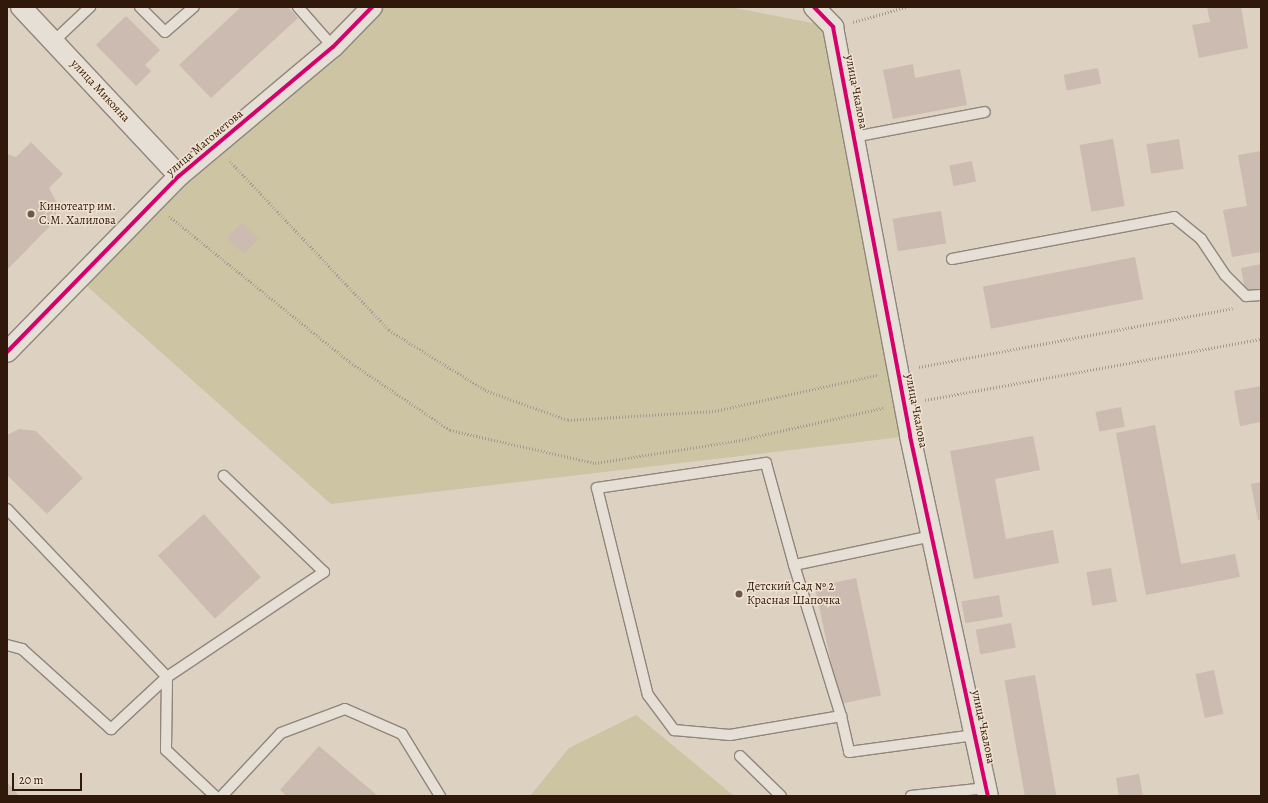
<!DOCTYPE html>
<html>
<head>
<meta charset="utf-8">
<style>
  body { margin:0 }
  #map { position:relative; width:1268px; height:803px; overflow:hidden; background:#ddd1c1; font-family:Alegreya,serif }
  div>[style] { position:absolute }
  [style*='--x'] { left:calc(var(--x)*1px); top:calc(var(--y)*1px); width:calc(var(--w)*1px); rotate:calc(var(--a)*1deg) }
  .green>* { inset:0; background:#ccc4a2 }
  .building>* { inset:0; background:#ccbbb0; transform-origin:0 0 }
  .path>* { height:2.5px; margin-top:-1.25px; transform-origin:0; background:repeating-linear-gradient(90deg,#a29b94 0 1px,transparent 0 3px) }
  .roads { filter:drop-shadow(1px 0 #90867b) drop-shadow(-1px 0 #90867b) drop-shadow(0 1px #90867b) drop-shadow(0 -1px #90867b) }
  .lane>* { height:10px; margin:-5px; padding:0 5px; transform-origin:5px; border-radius:5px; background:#e5dfd6 }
  .street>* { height:20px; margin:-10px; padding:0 10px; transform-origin:10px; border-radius:10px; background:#e5dfd6 }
  .cycleway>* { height:4px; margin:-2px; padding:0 2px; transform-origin:2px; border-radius:2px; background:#d6006c }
  .dots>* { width:11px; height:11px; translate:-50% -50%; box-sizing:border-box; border:2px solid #f0e2d0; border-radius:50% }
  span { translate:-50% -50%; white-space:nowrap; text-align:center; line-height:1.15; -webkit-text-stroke:3px #f0e2d0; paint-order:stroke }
  .street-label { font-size:12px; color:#30180a }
  .poi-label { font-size:12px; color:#30180a }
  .left { translate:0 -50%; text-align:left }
  .frame { position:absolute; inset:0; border:8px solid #30180a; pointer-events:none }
  .scale { position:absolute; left:12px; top:773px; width:70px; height:18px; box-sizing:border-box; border:2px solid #30180a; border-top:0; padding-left:5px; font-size:12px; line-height:14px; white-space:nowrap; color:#30180a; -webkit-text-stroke:3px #f0e2d0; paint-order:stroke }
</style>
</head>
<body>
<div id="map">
  <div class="green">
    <i style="clip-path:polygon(372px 7px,730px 7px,833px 27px,910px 436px,331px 504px,79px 279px)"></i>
    <i style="clip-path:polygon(636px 715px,734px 796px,530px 796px,569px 748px)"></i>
  </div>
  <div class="building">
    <i style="clip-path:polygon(241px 7px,288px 7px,298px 18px,211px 98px,179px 65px)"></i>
    <i style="clip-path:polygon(1207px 7px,1241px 7px,1248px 48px,1199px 58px,1192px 25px,1210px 22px)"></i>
    <i style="clip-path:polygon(126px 16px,160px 50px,145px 65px,151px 71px,136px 86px,96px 45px)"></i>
    <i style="clip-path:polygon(913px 64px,915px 78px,960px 69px,967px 105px,893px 119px,883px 70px)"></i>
    <i style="left:1098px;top:68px;width:16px;height:35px;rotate:79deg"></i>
    <i style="left:1113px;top:139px;width:68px;height:34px;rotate:80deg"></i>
    <i style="left:1179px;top:139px;width:30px;height:33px;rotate:81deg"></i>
    <i style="clip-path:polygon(31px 142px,63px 174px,49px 188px,58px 205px,53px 223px,7px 270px,7px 154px,16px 157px)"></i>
    <i style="clip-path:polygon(1261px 151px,1261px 252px,1232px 257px,1223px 210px,1247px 206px,1238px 155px)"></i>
    <i style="left:972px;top:161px;width:21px;height:23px;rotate:79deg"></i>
    <i style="left:941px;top:211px;width:33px;height:49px;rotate:81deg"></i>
    <i style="left:242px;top:223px;width:23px;height:21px;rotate:45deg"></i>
    <i style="left:1135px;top:257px;width:43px;height:155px;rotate:79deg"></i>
    <i style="clip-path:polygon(1261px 264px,1261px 293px,1246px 296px,1241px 268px)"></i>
    <i style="clip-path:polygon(1261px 386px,1261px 422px,1240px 426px,1234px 391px)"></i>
    <i style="left:1121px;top:407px;width:20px;height:26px;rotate:79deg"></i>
    <i style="clip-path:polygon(1155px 425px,1181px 564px,1235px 554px,1240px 577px,1146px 595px,1116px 433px)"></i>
    <i style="clip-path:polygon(19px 429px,36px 431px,83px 478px,47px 514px,7px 475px,7px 435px)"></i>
    <i style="clip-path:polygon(1033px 436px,1040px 470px,995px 479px,1006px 539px,1053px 530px,1059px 563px,974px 579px,950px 451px)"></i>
    <i style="clip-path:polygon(1261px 482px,1261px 519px,1258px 520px,1251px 484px)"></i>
    <i style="left:204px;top:514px;width:85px;height:62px;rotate:48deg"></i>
    <i style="left:1111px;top:568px;width:34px;height:25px;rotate:80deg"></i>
    <i style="left:856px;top:578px;width:120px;height:42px;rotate:78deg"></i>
    <i style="left:999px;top:595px;width:22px;height:38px;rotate:80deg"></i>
    <i style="left:1011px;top:623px;width:25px;height:36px;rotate:79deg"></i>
    <i style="left:1214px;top:670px;width:45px;height:19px;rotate:78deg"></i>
    <i style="left:1035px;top:675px;width:123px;height:31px;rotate:80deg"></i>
    <i style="clip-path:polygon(319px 746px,378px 796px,287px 796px,280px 790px)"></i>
    <i style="clip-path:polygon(1139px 774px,1143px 796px,1119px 796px,1116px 778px)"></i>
    <i style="clip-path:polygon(7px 782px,19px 796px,7px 796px)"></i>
  </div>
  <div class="path">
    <i style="--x:853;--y:22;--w:55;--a:-15.8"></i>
    <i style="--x:230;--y:161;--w:232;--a:46.7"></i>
    <i style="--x:389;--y:330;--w:113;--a:32"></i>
    <i style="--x:485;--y:390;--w:88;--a:19.9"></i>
    <i style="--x:568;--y:420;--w:147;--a:-3.5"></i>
    <i style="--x:715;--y:411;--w:166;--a:-12.5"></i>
    <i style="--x:169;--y:216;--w:233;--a:38.9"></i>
    <i style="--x:350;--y:362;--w:121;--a:34.2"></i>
    <i style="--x:450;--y:430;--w:149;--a:12.8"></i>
    <i style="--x:595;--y:463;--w:143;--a:-8.9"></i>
    <i style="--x:736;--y:441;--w:151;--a:-12.7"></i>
    <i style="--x:919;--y:367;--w:319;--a:-10.6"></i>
    <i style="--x:925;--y:400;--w:341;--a:-10.3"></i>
  </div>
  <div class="roads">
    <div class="lane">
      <i style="--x:140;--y:7;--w:35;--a:45"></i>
      <i style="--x:165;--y:32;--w:38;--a:-41"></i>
      <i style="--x:298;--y:7;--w:53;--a:48.8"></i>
      <i style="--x:54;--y:41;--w:50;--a:-43.4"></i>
      <i style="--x:854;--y:137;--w:133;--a:-10.8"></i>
      <i style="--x:952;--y:259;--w:226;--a:-10.7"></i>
      <i style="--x:1174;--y:217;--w:35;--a:39"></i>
      <i style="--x:1201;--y:239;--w:43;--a:56.3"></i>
      <i style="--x:1225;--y:275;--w:30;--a:45"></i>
      <i style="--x:1246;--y:296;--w:15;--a:-4"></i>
      <i style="--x:7;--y:509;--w:232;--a:46.4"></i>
      <i style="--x:167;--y:677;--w:189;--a:-33.8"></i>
      <i style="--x:324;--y:572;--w:139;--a:-136.2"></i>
      <i style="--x:932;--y:536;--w:141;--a:168.1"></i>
      <i style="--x:794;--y:565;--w:106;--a:-105.4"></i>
      <i style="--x:766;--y:463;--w:171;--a:171.6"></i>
      <i style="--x:597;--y:488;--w:213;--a:76.2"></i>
      <i style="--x:648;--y:695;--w:44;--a:53.4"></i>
      <i style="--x:674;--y:730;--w:56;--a:5.1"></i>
      <i style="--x:730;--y:735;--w:113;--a:-9.7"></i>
      <i style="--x:841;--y:716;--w:37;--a:77"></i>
      <i style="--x:849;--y:752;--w:127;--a:-7.7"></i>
      <i style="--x:794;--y:565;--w:158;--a:72.7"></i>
      <i style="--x:7;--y:645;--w:16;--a:15"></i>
      <i style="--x:22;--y:649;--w:120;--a:42"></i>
      <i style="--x:111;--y:729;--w:76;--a:-42.9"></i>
      <i style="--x:167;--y:677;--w:73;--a:90.8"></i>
      <i style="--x:166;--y:750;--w:67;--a:43.2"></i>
      <i style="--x:740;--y:756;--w:57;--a:44.3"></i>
      <i style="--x:222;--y:796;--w:86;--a:-46.9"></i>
      <i style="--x:281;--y:733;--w:68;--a:-20.6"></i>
      <i style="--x:345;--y:709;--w:62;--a:23.7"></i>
      <i style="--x:402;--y:734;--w:73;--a:58.5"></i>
      <i style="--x:911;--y:796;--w:76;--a:-6"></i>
    </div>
    <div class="street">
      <i style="--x:21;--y:7;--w:231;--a:46.9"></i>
      <i style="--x:814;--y:7;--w:28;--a:46"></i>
      <i style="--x:833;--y:27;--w:416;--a:79.3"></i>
      <i style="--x:910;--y:436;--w:368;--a:77.8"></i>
      <i style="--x:7;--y:352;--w:246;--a:-45.7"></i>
      <i style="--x:179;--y:176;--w:201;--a:-40"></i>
      <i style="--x:333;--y:47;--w:56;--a:-45.7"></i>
    </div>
  </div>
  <div class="cycleway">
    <i style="--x:814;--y:7;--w:28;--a:46"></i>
    <i style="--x:833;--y:27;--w:416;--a:79.3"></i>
    <i style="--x:910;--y:436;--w:368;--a:77.8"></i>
    <i style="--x:7;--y:352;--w:246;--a:-45.7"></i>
    <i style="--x:179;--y:176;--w:201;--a:-40"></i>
    <i style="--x:333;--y:47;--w:56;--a:-45.7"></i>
  </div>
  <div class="dots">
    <i style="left:31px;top:214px;background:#6d594a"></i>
    <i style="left:739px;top:594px;background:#6d594a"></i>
  </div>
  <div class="street-label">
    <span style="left:100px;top:91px;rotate:47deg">улица Микояна</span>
    <span style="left:856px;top:92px;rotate:79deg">улица Чкалова</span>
    <span style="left:205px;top:143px;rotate:-40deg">улица Магометова</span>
    <span style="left:916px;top:411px;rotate:79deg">улица Чкалова</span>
    <span style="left:983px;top:727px;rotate:78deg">улица Чкалова</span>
  </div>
  <div class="poi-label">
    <span class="left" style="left:39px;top:214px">Кинотеатр им.<br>С.М. Халилова</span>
    <span class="left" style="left:747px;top:594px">Детский Сад № 2<br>Красная Шапочка</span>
  </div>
  <div class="frame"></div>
  <div class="scale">20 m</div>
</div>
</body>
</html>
